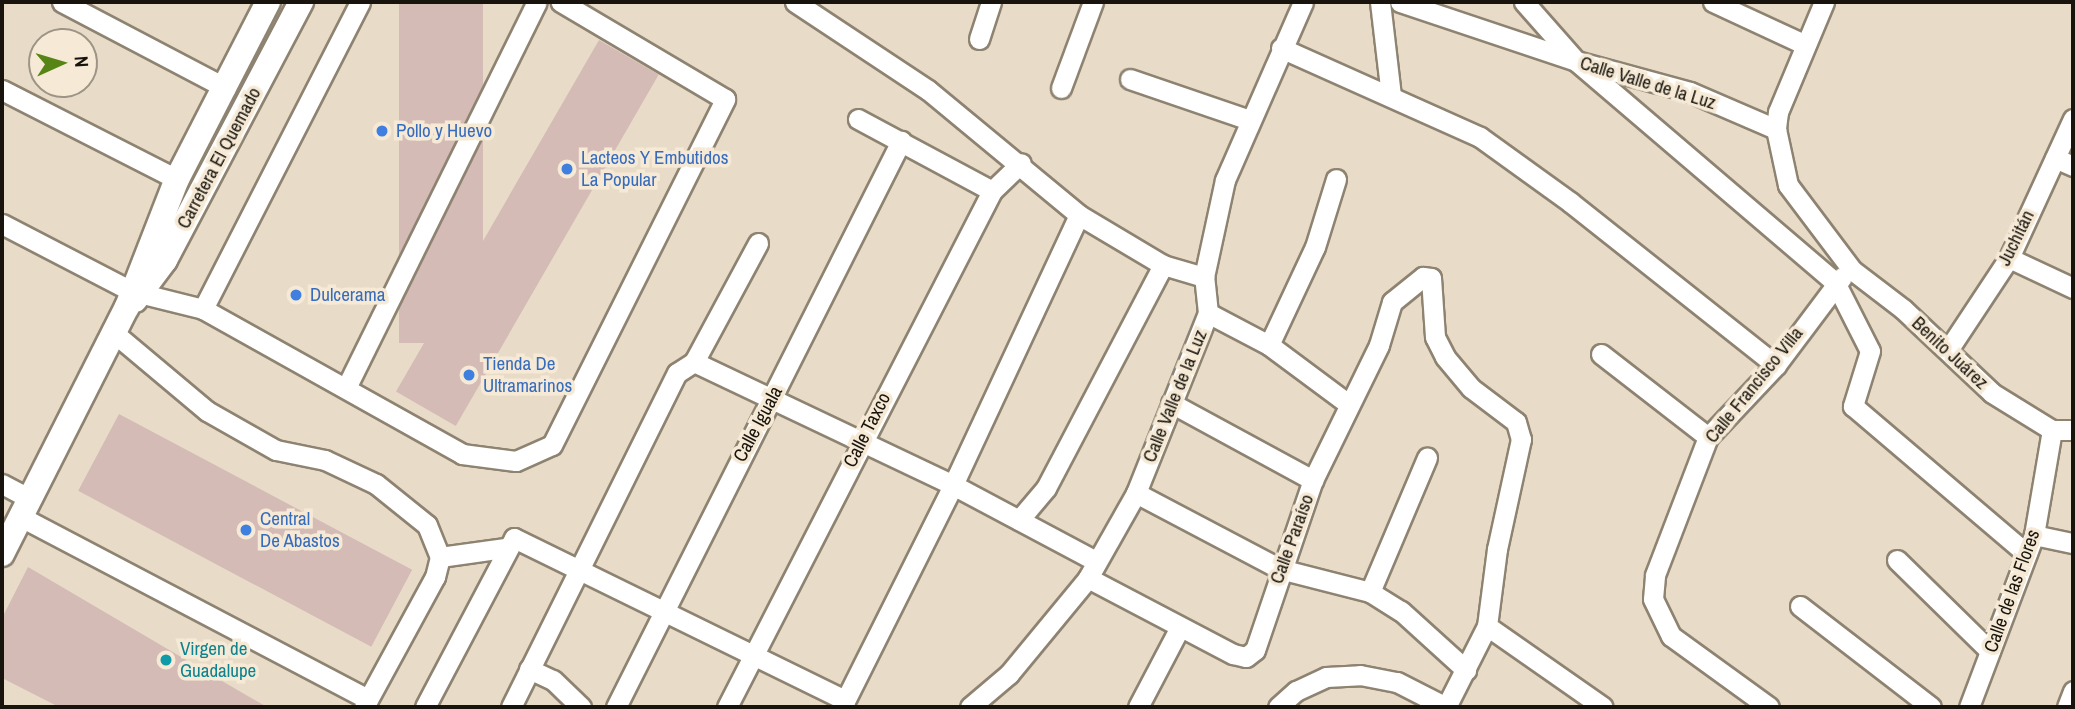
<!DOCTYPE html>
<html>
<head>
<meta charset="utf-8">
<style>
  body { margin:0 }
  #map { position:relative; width:2075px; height:709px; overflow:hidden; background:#e8dcc9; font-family:"Archivo Narrow",sans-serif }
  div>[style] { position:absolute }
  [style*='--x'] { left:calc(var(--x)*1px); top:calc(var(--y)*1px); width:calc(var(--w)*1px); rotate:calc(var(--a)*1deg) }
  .building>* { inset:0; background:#d4bbb6; transform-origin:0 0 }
  .roads { filter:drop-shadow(2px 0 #8e8371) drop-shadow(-2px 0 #8e8371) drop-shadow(0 2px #8e8371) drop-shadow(0 -2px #8e8371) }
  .minor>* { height:19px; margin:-9.5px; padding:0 9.5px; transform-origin:9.5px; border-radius:9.5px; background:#fff }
  .major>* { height:24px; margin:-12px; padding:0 12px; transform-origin:12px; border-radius:12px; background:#fff }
  .dots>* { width:19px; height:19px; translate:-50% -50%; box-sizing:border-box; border:4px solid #f6ead6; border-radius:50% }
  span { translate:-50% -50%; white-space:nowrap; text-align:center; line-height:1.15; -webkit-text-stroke:7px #f6ead6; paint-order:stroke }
  .street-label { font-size:19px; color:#18140d }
  .shop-label { font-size:19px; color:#366cbe }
  .left { translate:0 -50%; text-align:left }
  .culture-label { font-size:19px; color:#0d838f }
  .frame { position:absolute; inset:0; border:4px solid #18140d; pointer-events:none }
  .north { position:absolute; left:28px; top:28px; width:70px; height:70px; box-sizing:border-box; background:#f6ead6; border:2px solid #9d9486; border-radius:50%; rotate:86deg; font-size:19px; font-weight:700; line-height:28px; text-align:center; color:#18140d }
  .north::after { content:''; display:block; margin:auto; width:24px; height:32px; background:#578515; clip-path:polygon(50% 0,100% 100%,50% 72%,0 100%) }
</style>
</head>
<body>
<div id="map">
  <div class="building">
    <i style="left:399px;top:2px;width:84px;height:341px"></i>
    <i style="left:599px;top:40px;width:69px;height:406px;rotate:30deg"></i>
    <i style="left:119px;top:414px;width:332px;height:87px;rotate:28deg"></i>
    <i style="clip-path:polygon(28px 567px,222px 681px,267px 707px,59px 707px,2px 678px,2px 618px)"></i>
  </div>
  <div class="roads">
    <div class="minor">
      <i style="--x:62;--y:2;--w:185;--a:27.7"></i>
      <i style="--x:795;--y:2;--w:159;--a:33.5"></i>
      <i style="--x:928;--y:90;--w:196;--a:39.6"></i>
      <i style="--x:1079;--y:215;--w:98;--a:30.8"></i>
      <i style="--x:1163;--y:265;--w:43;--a:16.3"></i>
      <i style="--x:1380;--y:2;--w:94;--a:83.3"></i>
      <i style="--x:1400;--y:2;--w:186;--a:18.5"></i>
      <i style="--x:1576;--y:61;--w:118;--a:15.2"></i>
      <i style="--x:1690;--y:92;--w:94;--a:23.3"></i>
      <i style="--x:1524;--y:2;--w:79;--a:48.6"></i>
      <i style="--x:1576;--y:61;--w:340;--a:40.5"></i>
      <i style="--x:1835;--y:282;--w:77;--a:63.1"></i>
      <i style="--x:1870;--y:351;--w:58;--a:107.2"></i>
      <i style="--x:1853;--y:406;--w:228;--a:40.4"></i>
      <i style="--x:1713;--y:2;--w:102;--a:24.8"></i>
      <i style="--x:1824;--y:2;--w:119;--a:112.7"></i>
      <i style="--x:1778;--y:112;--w:17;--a:97"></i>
      <i style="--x:1776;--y:129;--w:57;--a:77.9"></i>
      <i style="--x:1788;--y:185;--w:106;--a:53"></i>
      <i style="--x:1852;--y:270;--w:64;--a:37.4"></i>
      <i style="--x:1903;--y:309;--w:122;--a:43.3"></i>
      <i style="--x:1992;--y:393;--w:70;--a:31.7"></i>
      <i style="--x:979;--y:39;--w:39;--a:-72"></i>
      <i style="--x:1281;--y:48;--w:218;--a:24.1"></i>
      <i style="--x:1480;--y:137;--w:111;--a:35.8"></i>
      <i style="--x:1570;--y:202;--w:263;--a:38.4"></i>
      <i style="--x:1130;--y:79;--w:127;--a:18.9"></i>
      <i style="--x:1061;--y:88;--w:92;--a:-69.6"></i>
      <i style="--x:2;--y:90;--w:196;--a:27"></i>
      <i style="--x:858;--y:119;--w:152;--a:28.2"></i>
      <i style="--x:2055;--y:158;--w:20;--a:24"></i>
      <i style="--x:2;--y:224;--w:145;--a:27.4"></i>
      <i style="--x:131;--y:291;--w:74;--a:14"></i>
      <i style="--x:203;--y:309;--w:297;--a:29.2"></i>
      <i style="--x:462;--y:454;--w:54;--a:7.4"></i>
      <i style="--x:516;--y:461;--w:39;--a:-24"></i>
      <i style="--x:552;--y:445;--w:387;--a:-63.4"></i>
      <i style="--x:725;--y:99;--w:191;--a:-149.4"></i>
      <i style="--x:2009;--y:258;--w:71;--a:25.1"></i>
      <i style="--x:203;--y:309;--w:345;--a:-62.9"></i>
      <i style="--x:1208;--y:313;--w:69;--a:27.7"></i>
      <i style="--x:1269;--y:345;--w:97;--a:36.6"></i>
      <i style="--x:114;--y:333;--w:121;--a:40"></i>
      <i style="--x:207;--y:411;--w:79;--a:29.5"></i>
      <i style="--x:276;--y:450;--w:50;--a:11.5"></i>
      <i style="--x:325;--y:460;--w:56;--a:25.2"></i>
      <i style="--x:376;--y:484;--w:65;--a:38.8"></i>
      <i style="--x:427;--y:525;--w:35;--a:68"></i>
      <i style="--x:1269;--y:345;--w:108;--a:-64.9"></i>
      <i style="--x:1315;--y:247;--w:71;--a:-72.8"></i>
      <i style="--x:1948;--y:350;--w:110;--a:-56.5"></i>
      <i style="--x:2009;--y:258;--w:153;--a:-65.3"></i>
      <i style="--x:1601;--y:354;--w:135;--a:37.8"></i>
      <i style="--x:694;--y:362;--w:287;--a:25.4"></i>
      <i style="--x:953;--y:485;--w:162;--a:28"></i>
      <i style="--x:347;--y:386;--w:428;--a:-63.7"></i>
      <i style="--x:1171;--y:403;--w:162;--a:28.5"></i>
      <i style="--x:2052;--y:430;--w:21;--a:0"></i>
      <i style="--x:2;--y:484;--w:32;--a:28"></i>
      <i style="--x:1136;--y:493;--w:163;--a:27.8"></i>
      <i style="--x:1280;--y:569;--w:93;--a:14.3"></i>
      <i style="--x:1370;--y:592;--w:36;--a:32"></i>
      <i style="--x:1401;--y:611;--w:88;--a:42.2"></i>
      <i style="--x:21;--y:517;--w:392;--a:27.7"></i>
      <i style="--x:1019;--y:520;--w:42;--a:-49.8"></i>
      <i style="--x:1046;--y:488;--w:252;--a:-62.3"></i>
      <i style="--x:2034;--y:535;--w:40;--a:12"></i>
      <i style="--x:440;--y:557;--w:66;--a:-7.9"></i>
      <i style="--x:1897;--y:560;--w:130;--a:44.4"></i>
      <i style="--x:1088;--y:578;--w:164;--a:27.7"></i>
      <i style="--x:1233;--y:654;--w:13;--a:13"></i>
      <i style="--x:1246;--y:657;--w:11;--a:-38"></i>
      <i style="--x:1255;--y:650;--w:180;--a:-71.2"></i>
      <i style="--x:1313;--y:480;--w:150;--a:-63.9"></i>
      <i style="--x:1379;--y:345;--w:45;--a:-73.2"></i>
      <i style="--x:1392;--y:302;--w:40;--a:-39"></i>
      <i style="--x:1423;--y:277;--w:8;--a:7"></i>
      <i style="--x:1431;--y:278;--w:59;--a:86.1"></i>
      <i style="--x:1435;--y:337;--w:22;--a:63"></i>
      <i style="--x:1445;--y:357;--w:40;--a:50"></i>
      <i style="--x:1471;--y:388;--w:56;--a:37.1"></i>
      <i style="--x:1516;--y:422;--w:18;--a:74"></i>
      <i style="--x:1521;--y:439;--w:113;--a:102.3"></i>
      <i style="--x:1497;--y:549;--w:78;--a:97.4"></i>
      <i style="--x:1487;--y:626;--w:91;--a:116.8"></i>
      <i style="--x:1370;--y:592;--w:146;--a:-67"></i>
      <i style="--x:1800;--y:606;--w:165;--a:37.6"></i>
      <i style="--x:1487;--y:626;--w:141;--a:34.9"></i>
      <i style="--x:529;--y:669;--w:26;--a:25"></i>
      <i style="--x:553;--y:680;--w:39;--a:44"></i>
      <i style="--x:364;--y:707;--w:148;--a:-61.4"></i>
      <i style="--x:435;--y:577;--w:21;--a:-76"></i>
      <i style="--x:425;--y:707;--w:191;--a:-62.2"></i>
      <i style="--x:514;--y:538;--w:369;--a:26.1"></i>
      <i style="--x:511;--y:707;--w:373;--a:-63.6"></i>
      <i style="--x:677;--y:373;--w:20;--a:-33"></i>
      <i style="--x:694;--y:362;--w:135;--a:-61.7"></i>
      <i style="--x:616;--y:707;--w:634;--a:-63.27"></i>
      <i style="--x:727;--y:707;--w:580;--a:-62.82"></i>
      <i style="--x:992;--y:191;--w:40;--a:-44"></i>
      <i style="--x:842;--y:707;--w:248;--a:-63.4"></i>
      <i style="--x:953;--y:485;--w:298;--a:-65"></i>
      <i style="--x:970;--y:707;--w:51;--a:-40.2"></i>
      <i style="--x:1009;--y:674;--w:124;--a:-50.5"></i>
      <i style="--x:1088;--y:578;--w:98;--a:-60.5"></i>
      <i style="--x:1136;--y:493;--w:194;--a:-68.2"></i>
      <i style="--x:1208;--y:313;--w:36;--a:-96"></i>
      <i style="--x:1204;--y:277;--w:99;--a:-77.8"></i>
      <i style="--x:1225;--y:180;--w:194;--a:-66.3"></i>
      <i style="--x:1138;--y:707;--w:90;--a:-62.3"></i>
      <i style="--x:1278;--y:707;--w:24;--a:-42"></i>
      <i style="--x:1296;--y:691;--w:33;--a:-25"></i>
      <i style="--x:1326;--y:677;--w:34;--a:-3"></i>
      <i style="--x:1360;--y:675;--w:38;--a:11"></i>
      <i style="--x:1397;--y:682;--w:55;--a:27"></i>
      <i style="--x:1769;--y:707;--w:121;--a:-144.1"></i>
      <i style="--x:1671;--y:636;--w:41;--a:-115.9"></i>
      <i style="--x:1653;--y:599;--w:24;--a:-85"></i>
      <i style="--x:1655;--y:575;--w:148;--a:-69"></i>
      <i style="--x:1708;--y:437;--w:99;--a:-46.6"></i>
      <i style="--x:1776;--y:365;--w:110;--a:-53.1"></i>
      <i style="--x:1969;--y:707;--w:184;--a:-69.3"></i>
      <i style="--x:2034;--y:535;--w:107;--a:-80.3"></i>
      <i style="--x:2067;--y:707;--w:17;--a:-69"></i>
    </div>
    <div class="major">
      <i style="--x:135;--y:300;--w:50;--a:-53.1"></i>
      <i style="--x:165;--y:260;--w:292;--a:-62.2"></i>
      <i style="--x:2;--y:554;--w:277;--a:-63.2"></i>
      <i style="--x:127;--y:307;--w:137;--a:-68.7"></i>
      <i style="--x:177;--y:179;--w:199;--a:-62.8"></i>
    </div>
  </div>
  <div class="dots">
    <i style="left:382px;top:131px;background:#3f7fe0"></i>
    <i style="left:567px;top:169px;background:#3f7fe0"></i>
    <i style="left:296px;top:295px;background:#3f7fe0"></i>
    <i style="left:469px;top:375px;background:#3f7fe0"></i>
    <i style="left:246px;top:530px;background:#3f7fe0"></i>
    <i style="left:166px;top:660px;background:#0f9aa8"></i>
  </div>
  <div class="street-label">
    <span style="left:1648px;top:83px;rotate:17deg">Calle Valle de la Luz</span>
    <span style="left:219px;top:158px;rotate:-62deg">Carretera El Quemado</span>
    <span style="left:2016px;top:238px;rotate:-64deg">Juchitán</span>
    <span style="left:1950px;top:353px;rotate:43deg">Benito Juárez</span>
    <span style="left:1754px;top:385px;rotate:-51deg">Calle Francisco Villa</span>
    <span style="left:1175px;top:396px;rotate:-68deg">Calle Valle de la Luz</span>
    <span style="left:758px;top:424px;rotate:-62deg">Calle Iguala</span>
    <span style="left:867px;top:430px;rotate:-63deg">Calle Taxco</span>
    <span style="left:1292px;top:539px;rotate:-70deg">Calle Paraíso</span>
    <span style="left:2012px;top:591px;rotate:-70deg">Calle de las Flores</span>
  </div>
  <div class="shop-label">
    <span class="left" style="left:396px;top:131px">Pollo y Huevo</span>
    <span class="left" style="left:581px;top:169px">Lacteos Y Embutidos<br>La Popular</span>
    <span class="left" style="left:310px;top:295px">Dulcerama</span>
    <span class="left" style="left:483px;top:375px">Tienda De<br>Ultramarinos</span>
    <span class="left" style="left:260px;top:530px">Central<br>De Abastos</span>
  </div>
  <div class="culture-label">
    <span class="left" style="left:180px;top:660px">Virgen de<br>Guadalupe</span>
  </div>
  <div class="frame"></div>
  <div class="north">N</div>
</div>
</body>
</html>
